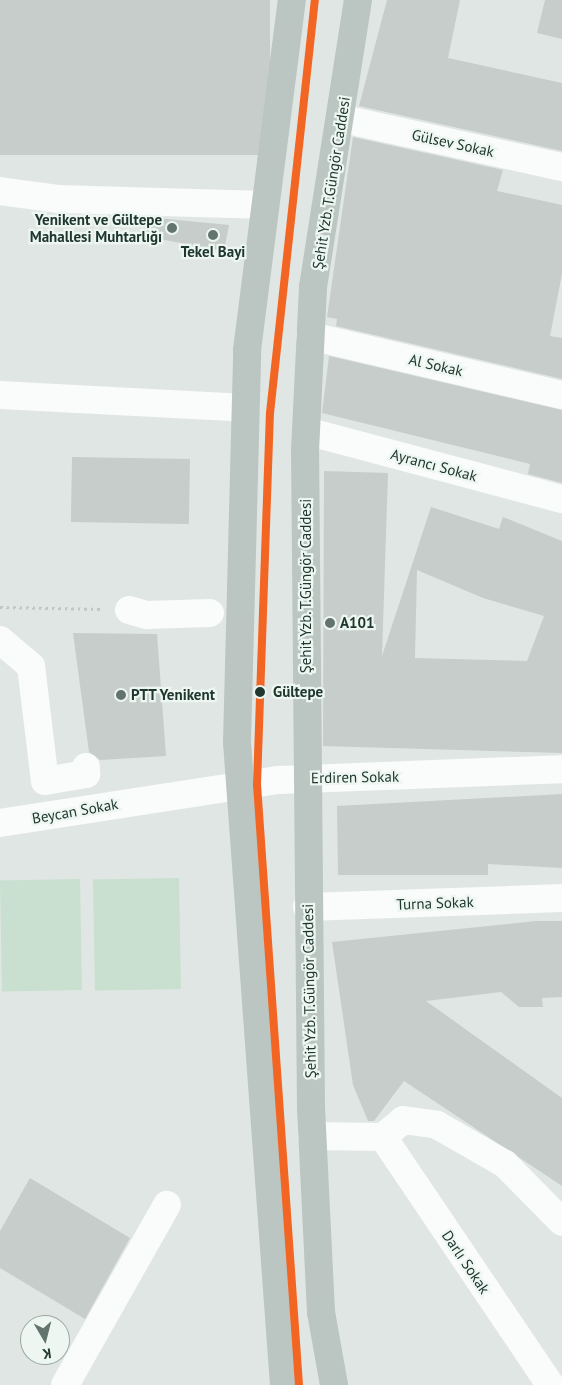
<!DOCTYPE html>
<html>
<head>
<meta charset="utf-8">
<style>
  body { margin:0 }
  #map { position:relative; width:562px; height:1385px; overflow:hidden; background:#e0e6e3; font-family:"PT Sans",sans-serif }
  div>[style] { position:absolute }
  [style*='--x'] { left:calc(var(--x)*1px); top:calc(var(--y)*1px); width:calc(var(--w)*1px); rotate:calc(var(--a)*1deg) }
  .green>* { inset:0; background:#c9dfcf; transform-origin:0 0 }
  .building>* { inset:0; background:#c7cdca; transform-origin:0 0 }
  .path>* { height:3px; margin-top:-1.5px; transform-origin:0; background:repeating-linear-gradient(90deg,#bfc7c5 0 2.5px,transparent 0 6.5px) }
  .minor>* { height:28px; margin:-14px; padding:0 14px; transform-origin:14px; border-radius:14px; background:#fafbfb }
  .major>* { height:28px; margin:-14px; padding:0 14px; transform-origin:14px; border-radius:14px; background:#bbc5c1 }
  .tram-1>* { height:8px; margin:-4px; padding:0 4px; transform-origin:4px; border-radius:4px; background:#f26522 }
  .dots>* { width:14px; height:14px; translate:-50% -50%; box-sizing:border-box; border:2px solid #edf6f1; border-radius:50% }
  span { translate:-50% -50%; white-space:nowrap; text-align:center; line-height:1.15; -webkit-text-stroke:4.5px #edf6f1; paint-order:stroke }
  .street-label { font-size:15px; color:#203730 }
  .poi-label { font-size:15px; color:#203730; font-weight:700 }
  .right { translate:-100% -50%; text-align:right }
  .left { translate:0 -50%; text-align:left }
  .stop-label { font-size:15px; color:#203730; font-weight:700 }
  .north { position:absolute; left:20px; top:1315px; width:50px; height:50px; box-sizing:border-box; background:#edf6f1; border:1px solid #9baaa4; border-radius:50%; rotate:172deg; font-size:14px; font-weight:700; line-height:20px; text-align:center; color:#203730 }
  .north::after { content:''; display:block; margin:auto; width:18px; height:22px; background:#63746f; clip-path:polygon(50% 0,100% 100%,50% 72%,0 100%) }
</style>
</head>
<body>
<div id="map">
  <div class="green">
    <i style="left:179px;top:878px;width:111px;height:86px;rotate:89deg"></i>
    <i style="left:80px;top:879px;width:111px;height:80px;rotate:89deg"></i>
  </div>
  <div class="building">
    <i style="left:0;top:0;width:270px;height:155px"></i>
    <i style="clip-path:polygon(387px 0,460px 0,448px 58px,562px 83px,562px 151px,359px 106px)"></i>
    <i style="clip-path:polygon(545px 0,562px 0,562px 39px,537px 33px)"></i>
    <i style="clip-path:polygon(353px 137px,503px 170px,497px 191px,562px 205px,562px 274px,550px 336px,562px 338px,562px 379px,336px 326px,337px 319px,327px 317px)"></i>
    <i style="clip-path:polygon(147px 217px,229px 225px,224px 251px,143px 236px)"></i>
    <i style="clip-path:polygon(329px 356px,562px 410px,562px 483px,528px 474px,530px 464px,322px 413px)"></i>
    <i style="left:72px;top:457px;width:118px;height:65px;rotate:1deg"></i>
    <i style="clip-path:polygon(evenodd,324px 471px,388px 473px,382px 656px,431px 507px,499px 529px,503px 517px,562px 541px,562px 753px,323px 746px,324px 471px,417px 570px,483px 598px,544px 616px,527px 661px,415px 658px,417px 570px)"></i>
    <i style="clip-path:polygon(73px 633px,157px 634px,166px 756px,100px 760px,89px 752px)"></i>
    <i style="clip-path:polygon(562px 794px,562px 868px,488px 864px,488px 875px,338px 875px,337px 806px)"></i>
    <i style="clip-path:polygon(536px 921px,562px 921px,562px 997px,542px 998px,543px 1007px,519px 1007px,501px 992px,426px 1001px,562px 1098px,562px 1186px,404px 1081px,374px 1121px,368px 1121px,353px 1085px,332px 942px)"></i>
    <i style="clip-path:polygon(30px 1178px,130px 1238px,85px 1319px,0 1268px,0 1231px)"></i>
  </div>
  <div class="path">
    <i style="--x:0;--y:607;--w:102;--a:1.1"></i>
  </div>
  <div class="minor">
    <i style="--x:343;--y:119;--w:224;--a:12.4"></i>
    <i style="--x:0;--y:191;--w:60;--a:7.7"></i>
    <i style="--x:59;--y:199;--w:204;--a:1.7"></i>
    <i style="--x:310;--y:336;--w:259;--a:13.2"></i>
    <i style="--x:0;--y:395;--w:246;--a:3"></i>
    <i style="--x:306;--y:431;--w:265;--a:14.9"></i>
    <i style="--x:129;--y:610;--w:19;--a:16"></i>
    <i style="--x:147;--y:615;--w:63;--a:-1.8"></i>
    <i style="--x:0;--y:640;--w:40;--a:40"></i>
    <i style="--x:31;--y:666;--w:116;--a:83.1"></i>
    <i style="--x:45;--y:781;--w:42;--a:-9.7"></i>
    <i style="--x:86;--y:774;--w:7;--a:-90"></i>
    <i style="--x:0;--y:823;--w:282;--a:-8.8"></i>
    <i style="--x:279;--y:780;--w:283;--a:-2.2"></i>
    <i style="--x:307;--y:907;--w:255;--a:-2"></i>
    <i style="--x:312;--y:1136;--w:71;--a:0.8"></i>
    <i style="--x:383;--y:1137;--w:299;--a:56"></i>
    <i style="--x:383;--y:1137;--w:26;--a:-40"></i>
    <i style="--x:403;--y:1120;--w:34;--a:8"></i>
    <i style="--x:437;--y:1125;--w:78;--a:29.8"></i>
    <i style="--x:505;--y:1164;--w:81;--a:45.5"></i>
    <i style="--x:65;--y:1385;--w:207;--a:-60.5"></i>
  </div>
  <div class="major">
    <i style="--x:284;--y:1385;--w:645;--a:-94.18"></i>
    <i style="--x:237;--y:742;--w:392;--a:-88.5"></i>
    <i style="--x:247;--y:350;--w:353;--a:-82.7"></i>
    <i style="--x:334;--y:1385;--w:74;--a:-100.1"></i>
    <i style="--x:321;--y:1312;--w:205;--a:-92.8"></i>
    <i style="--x:311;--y:1107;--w:656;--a:-90.52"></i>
    <i style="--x:305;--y:451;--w:164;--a:-87.2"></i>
    <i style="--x:313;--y:287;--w:291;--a:-81.1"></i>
  </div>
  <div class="tram-1">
    <i style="--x:299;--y:1385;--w:602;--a:-94"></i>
    <i style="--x:257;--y:784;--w:371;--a:-88"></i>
    <i style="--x:270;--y:413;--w:415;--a:-83.8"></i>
  </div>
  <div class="dots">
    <i style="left:172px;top:228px;background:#63746f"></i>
    <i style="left:213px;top:235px;background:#63746f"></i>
    <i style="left:330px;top:623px;background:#63746f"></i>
    <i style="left:260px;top:692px;background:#203730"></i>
    <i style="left:121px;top:695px;background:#63746f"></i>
  </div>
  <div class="street-label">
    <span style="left:453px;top:143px;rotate:12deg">Gülsev Sokak</span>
    <span style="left:331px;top:183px;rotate:-81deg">Şehit Yzb. T.Güngör Caddesi</span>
    <span style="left:436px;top:365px;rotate:13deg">Al Sokak</span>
    <span style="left:434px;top:465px;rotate:15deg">Ayrancı Sokak</span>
    <span style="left:306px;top:586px;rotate:-90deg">Şehit Yzb. T.Güngör Caddesi</span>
    <span style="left:355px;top:777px;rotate:-1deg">Erdiren Sokak</span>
    <span style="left:75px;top:811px;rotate:-10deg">Beycan Sokak</span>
    <span style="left:435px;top:903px;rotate:-2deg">Turna Sokak</span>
    <span style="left:309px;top:991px;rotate:-91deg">Şehit Yzb. T.Güngör Caddesi</span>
    <span style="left:466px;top:1262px;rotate:56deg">Darlı Sokak</span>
  </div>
  <div class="poi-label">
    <span class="right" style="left:162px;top:228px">Yenikent ve Gültepe<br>Mahallesi Muhtarlığı</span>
    <span style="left:213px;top:252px">Tekel Bayi</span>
    <span class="left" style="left:340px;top:623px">A101</span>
    <span class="left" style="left:131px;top:695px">PTT Yenikent</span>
  </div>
  <div class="stop-label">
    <span class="left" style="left:273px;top:692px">Gültepe</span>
  </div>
  <div class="north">K</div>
</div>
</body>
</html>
